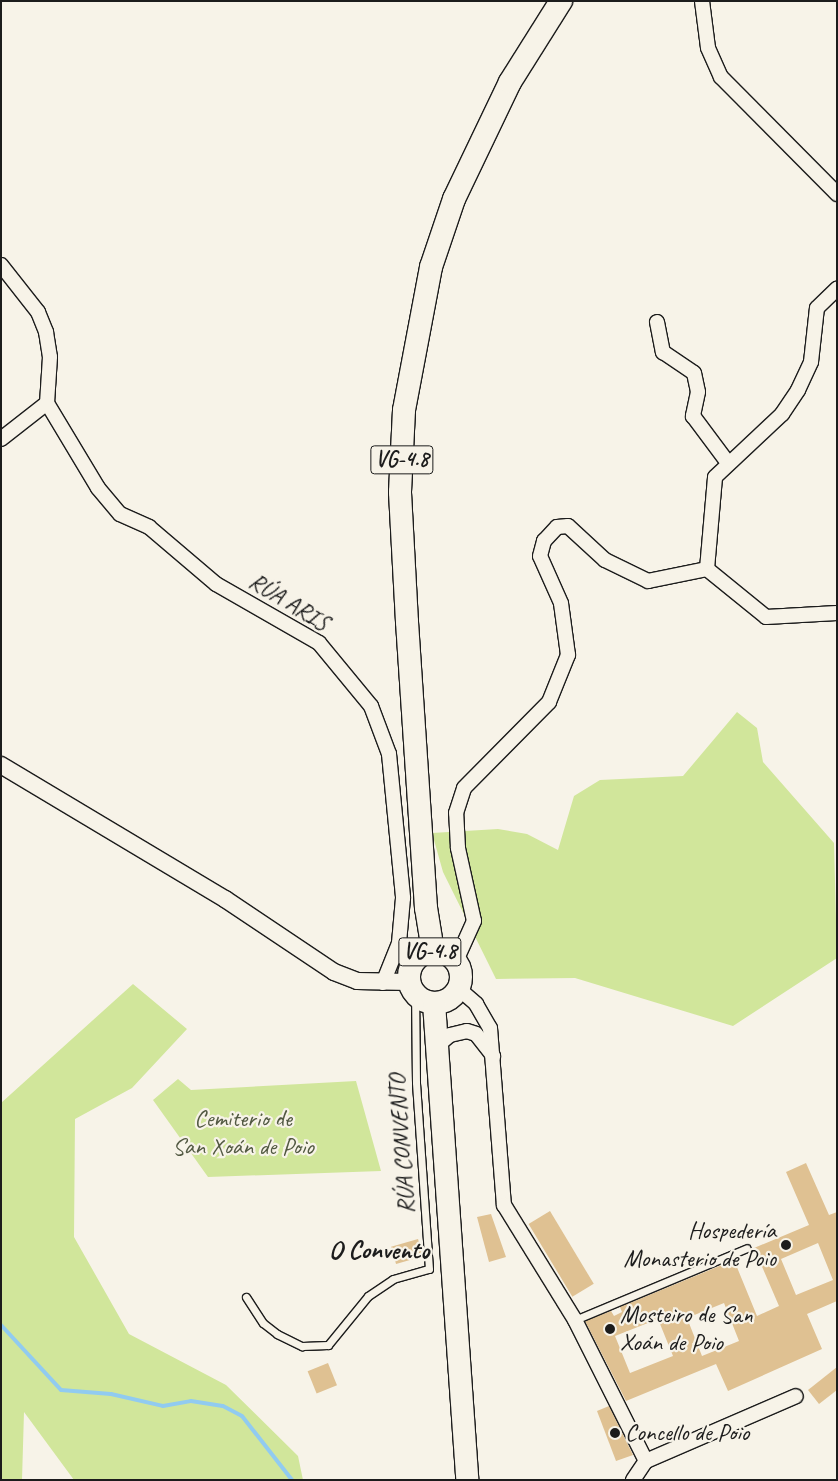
<!DOCTYPE html>
<html>
<head>
<meta charset="utf-8">
<style>
  body { margin:0 }
  #map { position:relative; width:838px; height:1481px; overflow:hidden; background:#f7f3e8; font-family:Caveat,sans-serif }
  div>[style] { position:absolute }
  [style*='--x'] { left:calc(var(--x)*1px); top:calc(var(--y)*1px); width:calc(var(--w)*1px); rotate:calc(var(--a)*1deg) }
  .green>* { inset:0; background:#d1e69b }
  .stream>* { height:4px; margin:-2px; padding:0 2px; transform-origin:2px; border-radius:2px; background:#91cbf0 }
  .building>* { inset:0; background:#dfc192; transform-origin:0 0 }
  .roads { filter:drop-shadow(1px 0 #1c1c1c) drop-shadow(-1px 0 #1c1c1c) drop-shadow(0 1px #1c1c1c) drop-shadow(0 -1px #1c1c1c) }
  .service>* { height:7px; margin:-3.5px; padding:0 3.5px; transform-origin:3.5px; border-radius:3.5px; background:#f7f3e8 }
  .minor>* { height:14px; margin:-7px; padding:0 7px; transform-origin:7px; border-radius:7px; background:#f7f3e8 }
  .tertiary>* { height:16px; margin:-8px; padding:0 8px; transform-origin:8px; border-radius:8px; background:#f7f3e8 }
  .trunk>* { height:22px; margin:-11px; padding:0 11px; transform-origin:11px; border-radius:11px; background:#f7f3e8 }
  .trunk>.ring { margin:-11px; padding:0; box-sizing:content-box; background:none; border:22px solid #f7f3e8; border-radius:50% }
  .dots>* { width:14px; height:14px; translate:-50% -50%; box-sizing:border-box; border:2px solid #f7f3e8; border-radius:50% }
  span { translate:-50% -50%; white-space:nowrap; text-align:center; line-height:1.15; -webkit-text-stroke:4.5px #f7f3e8; paint-order:stroke }
  .shield-label span { padding:1px 4px; background:#f7f3e8; border:1px solid; border-radius:4px; -webkit-text-stroke-width:0 }
  .shield-label { font-size:22px; color:#1c1c1c; font-weight:700 }
  .street-label { font-size:24px; color:#1c1c1c }
  .park-label { font-size:24px; color:#525942 }
  .poi-label { font-size:24px; color:#1c1c1c }
  .right { translate:-100% -50%; text-align:right }
  .left { translate:0 -50%; text-align:left }
  .quarter-label { font-size:26px; color:#1c1c1c; font-weight:700 }
  .frame { position:absolute; inset:0; border:2px solid #1c1c1c; pointer-events:none }
</style>
</head>
<body>
<div id="map">
  <div class="green">
    <i style="clip-path:polygon(737px 712px,757px 728px,763px 762px,834px 843px,837px 958px,733px 1026px,575px 978px,496px 979px,443px 872px,432px 833px,498px 829px,527px 834px,558px 850px,574px 796px,600px 780px,683px 776px)"></i>
    <i style="clip-path:polygon(133px 984px,187px 1029px,132px 1088px,75px 1119px,74px 1237px,129px 1334px,226px 1385px,298px 1456px,303px 1480px,74px 1480px,24px 1412px,22px 1480px,1px 1480px,1px 1103px)"></i>
    <i style="clip-path:polygon(178px 1079px,191px 1090px,356px 1081px,381px 1171px,208px 1177px,153px 1100px)"></i>
  </div>
  <div class="stream">
    <i style="--x:1;--y:1325;--w:88;--a:47.3"></i>
    <i style="--x:61;--y:1390;--w:50;--a:4.6"></i>
    <i style="--x:111;--y:1394;--w:53;--a:13"></i>
    <i style="--x:163;--y:1406;--w:28;--a:-10"></i>
    <i style="--x:191;--y:1401;--w:32;--a:9"></i>
    <i style="--x:223;--y:1406;--w:21;--a:28"></i>
    <i style="--x:242;--y:1416;--w:81;--a:52"></i>
  </div>
  <div class="building">
    <i style="clip-path:polygon(evenodd,806px 1163px,829px 1215px,837px 1212px,837px 1301px,807px 1314px,822px 1349px,728px 1391px,716px 1364px,626px 1401px,585px 1321px,611px 1311px,614px 1316px,622px 1312px,620px 1307px,734px 1260px,757px 1316px,779px 1306px,754px 1248px,809px 1225px,786px 1172px,806px 1163px,818px 1243px,833px 1280px,796px 1295px,781px 1259px,818px 1243px,806px 1163px,724px 1303px,739px 1341px,702px 1356px,687px 1318px,724px 1303px,806px 1163px,658px 1319px,673px 1356px,630px 1373px,615px 1336px,658px 1319px)"></i>
    <i style="left:550px;top:1211px;width:85px;height:25px;rotate:59deg"></i>
    <i style="clip-path:polygon(491px 1214px,506px 1257px,489px 1262px,477px 1217px)"></i>
    <i style="left:418px;top:1239px;width:18px;height:28px;rotate:74deg"></i>
    <i style="left:328px;top:1363px;width:24px;height:22px;rotate:68deg"></i>
    <i style="clip-path:polygon(837px 1367px,837px 1390px,819px 1404px,808px 1390px)"></i>
    <i style="clip-path:polygon(609px 1406px,633px 1455px,616px 1461px,597px 1411px)"></i>
  </div>
  <div class="roads">
    <div class="service">
      <i style="--x:246;--y:1297;--w:31;--a:57"></i>
      <i style="--x:263;--y:1323;--w:18;--a:38"></i>
      <i style="--x:277;--y:1334;--w:28;--a:26"></i>
      <i style="--x:302;--y:1346;--w:26;--a:-2"></i>
      <i style="--x:328;--y:1345;--w:63;--a:-50.8"></i>
      <i style="--x:368;--y:1296;--w:30;--a:-34"></i>
      <i style="--x:393;--y:1279;--w:37;--a:-16"></i>
      <i style="--x:429;--y:1269;--w:187;--a:-94"></i>
      <i style="--x:416;--y:1082;--w:89;--a:-90.6"></i>
      <i style="--x:575;--y:1320;--w:186;--a:-22.7"></i>
    </div>
    <div class="minor">
      <i style="--x:702;--y:1;--w:47;--a:82.7"></i>
      <i style="--x:708;--y:48;--w:32;--a:66"></i>
      <i style="--x:721;--y:77;--w:165;--a:45.2"></i>
      <i style="--x:1;--y:265;--w:60;--a:51.8"></i>
      <i style="--x:38;--y:312;--w:22;--a:68"></i>
      <i style="--x:46;--y:332;--w:25;--a:81"></i>
      <i style="--x:50;--y:357;--w:46;--a:93.7"></i>
      <i style="--x:47;--y:403;--w:99;--a:59"></i>
      <i style="--x:98;--y:488;--w:34;--a:50"></i>
      <i style="--x:120;--y:514;--w:32;--a:24"></i>
      <i style="--x:149;--y:527;--w:88;--a:40.4"></i>
      <i style="--x:216;--y:584;--w:119;--a:29.8"></i>
      <i style="--x:319;--y:643;--w:82;--a:50.5"></i>
      <i style="--x:371;--y:706;--w:51;--a:69.4"></i>
      <i style="--x:389;--y:754;--w:145;--a:84.4"></i>
      <i style="--x:403;--y:898;--w:45;--a:95.1"></i>
      <i style="--x:399;--y:943;--w:43;--a:111.8"></i>
      <i style="--x:657;--y:322;--w:31;--a:79"></i>
      <i style="--x:663;--y:352;--w:37;--a:34"></i>
      <i style="--x:694;--y:373;--w:19;--a:78"></i>
      <i style="--x:698;--y:392;--w:25;--a:102"></i>
      <i style="--x:693;--y:416;--w:59;--a:53.3"></i>
      <i style="--x:1;--y:439;--w:58;--a:-38"></i>
      <i style="--x:707;--y:569;--w:92;--a:-85"></i>
      <i style="--x:715;--y:477;--w:92;--a:-43.2"></i>
      <i style="--x:782;--y:414;--w:29;--a:-56"></i>
      <i style="--x:798;--y:390;--w:31;--a:-65"></i>
      <i style="--x:811;--y:362;--w:54;--a:-83.7"></i>
      <i style="--x:817;--y:308;--w:28;--a:-44"></i>
      <i style="--x:707;--y:569;--w:76;--a:39.1"></i>
      <i style="--x:766;--y:617;--w:71;--a:-3.2"></i>
      <i style="--x:456;--y:961;--w:44;--a:-65.8"></i>
      <i style="--x:474;--y:921;--w:75;--a:-102.4"></i>
      <i style="--x:458;--y:848;--w:35;--a:-93"></i>
      <i style="--x:456;--y:813;--w:26;--a:-72"></i>
      <i style="--x:464;--y:788;--w:121;--a:-45.3"></i>
      <i style="--x:549;--y:702;--w:51;--a:-68"></i>
      <i style="--x:568;--y:655;--w:52;--a:-97.7"></i>
      <i style="--x:561;--y:603;--w:51;--a:-114.1"></i>
      <i style="--x:540;--y:556;--w:16;--a:-75"></i>
      <i style="--x:544;--y:541;--w:19;--a:-47"></i>
      <i style="--x:557;--y:527;--w:11;--a:-5"></i>
      <i style="--x:568;--y:526;--w:50;--a:42.6"></i>
      <i style="--x:605;--y:560;--w:48;--a:26"></i>
      <i style="--x:648;--y:581;--w:60;--a:-11.5"></i>
      <i style="--x:459;--y:989;--w:23;--a:41"></i>
      <i style="--x:476;--y:1004;--w:28;--a:60"></i>
      <i style="--x:490;--y:1028;--w:178;--a:85.5"></i>
      <i style="--x:504;--y:1205;--w:135;--a:58.3"></i>
      <i style="--x:575;--y:1320;--w:158;--a:63.3"></i>
      <i style="--x:436;--y:1047;--w:18;--a:-41"></i>
      <i style="--x:450;--y:1035;--w:17;--a:-13"></i>
      <i style="--x:467;--y:1031;--w:9;--a:18"></i>
      <i style="--x:476;--y:1034;--w:28;--a:52"></i>
      <i style="--x:633;--y:1480;--w:23;--a:-56"></i>
      <i style="--x:646;--y:1461;--w:163;--a:-23.4"></i>
    </div>
    <div class="tertiary">
      <i style="--x:1;--y:765;--w:261;--a:30.9"></i>
      <i style="--x:225;--y:899;--w:131;--a:33.8"></i>
      <i style="--x:334;--y:972;--w:25;--a:21"></i>
      <i style="--x:357;--y:981;--w:53;--a:1.1"></i>
    </div>
    <div class="trunk">
      <i class="ring" style="left:409px;top:951px;width:30px;height:30px"></i>
      <i style="--x:433;--y:951;--w:44;--a:-99.2"></i>
      <i style="--x:426;--y:908;--w:287;--a:-93.8"></i>
      <i style="--x:407;--y:622;--w:130;--a:-93.1"></i>
      <i style="--x:400;--y:492;--w:82;--a:-87.2"></i>
      <i style="--x:404;--y:410;--w:146;--a:-79.3"></i>
      <i style="--x:431;--y:267;--w:72;--a:-71.3"></i>
      <i style="--x:454;--y:199;--w:130;--a:-64.4"></i>
      <i style="--x:510;--y:82;--w:96;--a:-57.8"></i>
      <i style="--x:434;--y:1003;--w:478;--a:86"></i>
    </div>
  </div>
  <div class="dots">
    <i style="left:786px;top:1245px;background:#1c1c1c"></i>
    <i style="left:610px;top:1329px;background:#1c1c1c"></i>
    <i style="left:615px;top:1433px;background:#1c1c1c"></i>
  </div>
  <div class="shield-label">
    <span style="left:402px;top:460px">VG-4.8</span>
    <span style="left:430px;top:952px">VG-4.8</span>
  </div>
  <div class="street-label">
    <span style="left:289px;top:602px;rotate:31deg">RÚA ARIS</span>
    <span style="left:402px;top:1144px;rotate:-94deg">RÚA CONVENTO</span>
  </div>
  <div class="park-label">
    <span style="left:243px;top:1133px">Cemiterio de<br>San Xoán de Poio</span>
  </div>
  <div class="poi-label">
    <span class="right" style="left:776px;top:1245px">Hospedería<br>Monasterio de Poio</span>
    <span class="left" style="left:620px;top:1329px">Mosteiro de San<br>Xoán de Poio</span>
    <span class="left" style="left:625px;top:1433px">Concello de Poio</span>
  </div>
  <div class="quarter-label">
    <span style="left:379px;top:1250px">O Convento</span>
  </div>
  <div class="frame"></div>
</div>
</body>
</html>
